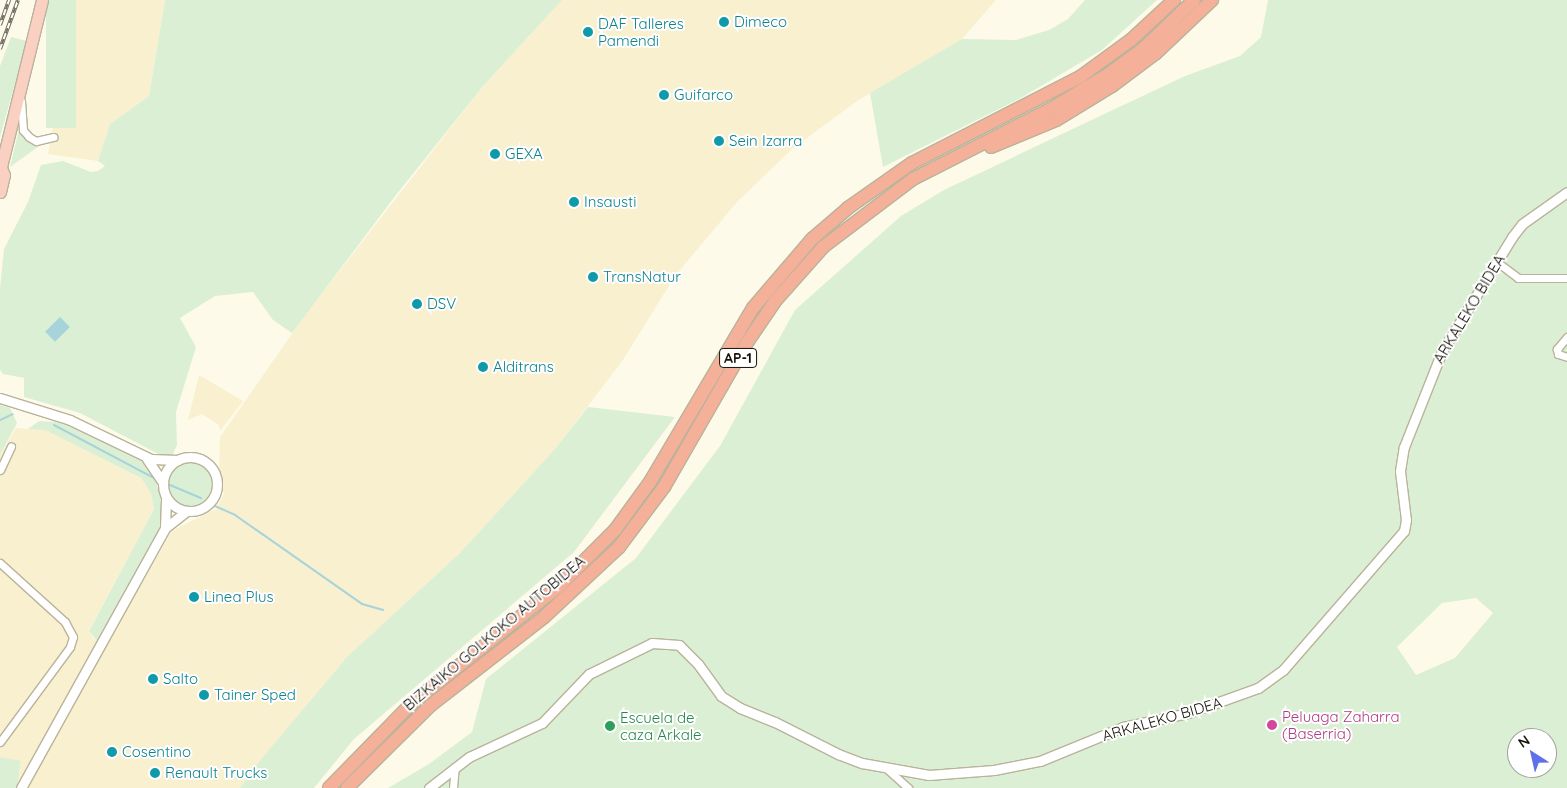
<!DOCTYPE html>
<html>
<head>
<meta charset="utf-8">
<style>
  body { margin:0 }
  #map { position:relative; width:1567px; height:788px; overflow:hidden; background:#fefaea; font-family:Quicksand,sans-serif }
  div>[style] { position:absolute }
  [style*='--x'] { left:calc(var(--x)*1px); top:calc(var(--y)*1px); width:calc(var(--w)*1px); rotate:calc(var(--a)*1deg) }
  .built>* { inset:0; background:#f8f0ce }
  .green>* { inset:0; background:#dbefd5; transform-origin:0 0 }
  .round { border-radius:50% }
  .water>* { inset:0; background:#a7d3da; transform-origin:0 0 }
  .stream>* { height:2px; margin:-1px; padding:0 1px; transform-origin:1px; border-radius:1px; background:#a7d3da }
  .roads { filter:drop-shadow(1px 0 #b9b39a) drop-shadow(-1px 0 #b9b39a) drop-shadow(0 1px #b9b39a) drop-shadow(0 -1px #b9b39a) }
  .minor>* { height:7px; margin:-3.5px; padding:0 3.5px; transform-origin:3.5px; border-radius:3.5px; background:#fff }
  .tertiary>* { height:9px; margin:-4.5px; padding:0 4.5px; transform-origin:4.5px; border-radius:4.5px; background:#fff }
  .tertiary>.ring { margin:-4.5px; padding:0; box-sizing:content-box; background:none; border:9px solid #fff; border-radius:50% }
  .primary>* { height:11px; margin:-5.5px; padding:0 5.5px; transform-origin:5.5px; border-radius:5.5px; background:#f9d0c2 }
  .motorway>* { height:12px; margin:-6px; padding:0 6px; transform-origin:6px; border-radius:6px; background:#f5b099 }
  .rail>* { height:4px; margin-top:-2px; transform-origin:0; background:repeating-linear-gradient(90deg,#fff 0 5.5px,#727063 0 11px); box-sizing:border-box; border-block:1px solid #727063 }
  .dots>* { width:14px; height:14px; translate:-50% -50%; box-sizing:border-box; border:2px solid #fff; border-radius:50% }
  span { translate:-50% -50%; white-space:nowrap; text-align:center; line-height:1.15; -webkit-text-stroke:4px #fff; paint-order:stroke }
  .shield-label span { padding:1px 4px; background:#fff; border:1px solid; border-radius:4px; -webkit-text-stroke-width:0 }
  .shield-label { font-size:14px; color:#151309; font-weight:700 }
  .culture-label { font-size:15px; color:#0d838f }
  .left { translate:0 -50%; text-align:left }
  .street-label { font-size:15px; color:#151309 }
  .hotel-label { font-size:15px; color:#b23c85 }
  .leisure-label { font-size:15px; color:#27864d }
  .north { position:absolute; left:1507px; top:728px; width:50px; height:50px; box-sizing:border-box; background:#fff; border:1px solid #a1a19d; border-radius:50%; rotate:325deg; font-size:14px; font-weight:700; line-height:20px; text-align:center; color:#151309 }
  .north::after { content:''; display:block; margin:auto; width:18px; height:22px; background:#5f71e9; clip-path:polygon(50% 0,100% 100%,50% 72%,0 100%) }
</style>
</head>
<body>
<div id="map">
  <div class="built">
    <i style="clip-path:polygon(76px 0,165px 0,149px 96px,110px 124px,98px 161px,48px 154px)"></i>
    <i style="clip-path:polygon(562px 0,996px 0,962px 39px,857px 101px,792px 149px,737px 202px,675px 276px,623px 360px,555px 449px,460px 553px,348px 656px,261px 759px,240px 788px,17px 788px,21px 762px,0 757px,0 455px,16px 428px,45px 430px,141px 478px,151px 493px,154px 509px,89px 630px,93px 638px,106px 646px,172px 531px,216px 509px,224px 494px,219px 472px,220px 437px,303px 318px,484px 85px)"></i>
    <i style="clip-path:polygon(199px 375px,243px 401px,220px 431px,219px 425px,202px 414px,188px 420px)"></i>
  </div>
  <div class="green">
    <i style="left:46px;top:0;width:30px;height:128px"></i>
    <i style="clip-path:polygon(165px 0,562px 0,484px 85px,396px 195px,292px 333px,273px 320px,253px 292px,215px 296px,180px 318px,196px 347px,176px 412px,177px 445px,173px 454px,164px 457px,80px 413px,24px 397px,24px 378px,3px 374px,0 370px,0 288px,4px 249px,28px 202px,41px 165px,63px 161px,91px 172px,98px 171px,105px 166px,98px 161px,110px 124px,149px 96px)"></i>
    <i style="clip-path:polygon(1085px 0,1157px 0,1102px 50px,1019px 99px,883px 167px,870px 93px,962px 39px,1016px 40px,1049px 30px,1068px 19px)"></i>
    <i style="clip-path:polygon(evenodd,1268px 0,1567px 0,1567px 788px,388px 788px,429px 764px,472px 732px,486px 679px,636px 558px,720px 446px,795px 310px,901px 216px,944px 190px,1081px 125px,1185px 76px,1240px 56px,1261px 37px,1268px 0,1476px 598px,1493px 613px,1455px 658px,1416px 675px,1397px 647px,1442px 603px,1476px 598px,1268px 0,1517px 738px,1547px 738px,1547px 768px,1517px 768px,1517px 738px)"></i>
    <i style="clip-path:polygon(11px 37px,27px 41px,0 137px,0 66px)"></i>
    <i style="clip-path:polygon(19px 129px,27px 140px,42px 144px,10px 167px)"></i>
    <i style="clip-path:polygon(0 405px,10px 408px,17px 423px,0 455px)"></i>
    <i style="clip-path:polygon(588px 407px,675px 417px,574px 552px,354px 739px,314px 788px,240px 788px,261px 759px,348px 656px,460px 553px,555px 449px)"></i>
    <i style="clip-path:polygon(39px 421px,56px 422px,77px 428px,142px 459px,152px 468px,163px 505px,163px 518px,158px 532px,97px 641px,89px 631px,154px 509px,151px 493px,141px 478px,45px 430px,28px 429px)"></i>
    <i class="round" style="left:168px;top:462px;width:44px;height:44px"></i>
    <i style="clip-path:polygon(0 757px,21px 761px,17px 788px,0 788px)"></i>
  </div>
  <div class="water">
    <i style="left:60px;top:317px;width:14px;height:21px;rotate:45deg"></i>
  </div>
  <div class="stream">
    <i style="--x:0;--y:420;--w:14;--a:-25"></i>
    <i style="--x:54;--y:425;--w:115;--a:27.9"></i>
    <i style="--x:170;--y:485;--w:34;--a:23"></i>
    <i style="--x:215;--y:506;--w:22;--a:24"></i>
    <i style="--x:235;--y:515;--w:155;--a:35"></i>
    <i style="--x:362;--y:604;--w:22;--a:16"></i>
  </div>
  <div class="roads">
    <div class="minor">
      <i style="--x:21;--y:101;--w:29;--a:86"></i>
      <i style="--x:23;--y:130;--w:9;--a:49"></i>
      <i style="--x:29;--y:137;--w:8;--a:30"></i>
      <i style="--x:36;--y:141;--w:18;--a:-13"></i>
      <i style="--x:1497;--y:262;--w:26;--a:37"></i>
      <i style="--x:1518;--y:278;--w:49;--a:0"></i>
      <i style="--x:1567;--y:337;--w:16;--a:130"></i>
      <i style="--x:1557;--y:349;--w:5;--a:79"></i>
      <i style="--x:1558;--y:354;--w:9;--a:18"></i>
      <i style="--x:0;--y:470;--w:26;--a:-65"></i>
      <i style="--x:0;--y:563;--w:88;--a:42.2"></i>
      <i style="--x:65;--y:622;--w:17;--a:62"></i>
      <i style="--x:73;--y:637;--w:10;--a:107"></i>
      <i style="--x:70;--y:647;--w:118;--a:126.4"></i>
      <i style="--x:886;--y:768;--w:30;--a:42"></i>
      <i style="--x:453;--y:788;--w:21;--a:-85"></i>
    </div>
    <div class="tertiary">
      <i style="--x:0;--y:398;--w:73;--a:17.4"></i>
      <i style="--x:70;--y:420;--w:90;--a:25.7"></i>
      <i style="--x:151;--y:459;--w:27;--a:2"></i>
      <i class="ring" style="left:163px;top:457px;width:45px;height:45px"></i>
      <i style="--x:147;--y:459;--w:29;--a:56"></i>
      <i style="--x:165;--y:528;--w:29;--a:-88"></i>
      <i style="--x:21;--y:788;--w:297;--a:-61"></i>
      <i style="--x:165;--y:528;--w:28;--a:-38"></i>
      <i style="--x:429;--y:788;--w:51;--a:-37.8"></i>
      <i style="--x:469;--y:757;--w:81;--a:-25"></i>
      <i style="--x:542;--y:723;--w:68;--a:-46.2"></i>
      <i style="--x:589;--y:674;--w:70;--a:-26.2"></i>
      <i style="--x:652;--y:643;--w:27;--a:4"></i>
      <i style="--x:679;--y:645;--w:27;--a:45"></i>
      <i style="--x:698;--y:664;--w:39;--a:54"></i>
      <i style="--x:721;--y:696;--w:22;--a:32"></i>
      <i style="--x:740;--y:708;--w:38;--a:22"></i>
      <i style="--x:775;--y:722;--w:71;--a:26.9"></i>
      <i style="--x:838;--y:754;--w:26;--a:21"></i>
      <i style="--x:862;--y:763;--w:68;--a:10.2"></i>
      <i style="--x:929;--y:775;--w:65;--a:-4.4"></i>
      <i style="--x:994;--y:770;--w:47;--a:-11.1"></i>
      <i style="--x:1040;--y:761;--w:90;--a:-22.3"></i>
      <i style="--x:1123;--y:727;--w:66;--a:-12.2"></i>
      <i style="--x:1188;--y:713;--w:74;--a:-19.7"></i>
      <i style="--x:1258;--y:688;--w:31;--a:-36"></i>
      <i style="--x:1283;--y:670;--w:184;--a:-49"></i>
      <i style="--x:1404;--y:531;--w:11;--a:-80"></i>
      <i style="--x:1406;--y:520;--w:49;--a:-97"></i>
      <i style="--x:1400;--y:471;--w:24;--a:-81"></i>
      <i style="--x:1404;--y:447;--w:103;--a:-68.4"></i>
      <i style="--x:1442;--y:351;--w:134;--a:-58.4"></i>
      <i style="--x:1512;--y:237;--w:16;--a:-52"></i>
      <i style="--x:1522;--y:224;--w:55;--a:-35.4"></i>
    </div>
    <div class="primary">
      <i style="--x:0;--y:171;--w:176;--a:-76.2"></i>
      <i style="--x:0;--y:192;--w:17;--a:-77"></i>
      <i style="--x:4;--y:175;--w:8;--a:-113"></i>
    </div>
    <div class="motorway">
      <i style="--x:991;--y:147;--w:70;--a:-22.6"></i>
      <i style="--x:1056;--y:120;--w:66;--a:-31.3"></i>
      <i style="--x:1112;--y:86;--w:55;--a:-36.9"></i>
      <i style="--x:1156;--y:53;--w:77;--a:-43.4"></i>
      <i style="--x:329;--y:788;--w:119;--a:-45.7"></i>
      <i style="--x:412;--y:703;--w:186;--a:-38.5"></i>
      <i style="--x:558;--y:587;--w:81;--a:-45"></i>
      <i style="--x:615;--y:530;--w:59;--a:-53.9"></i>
      <i style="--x:650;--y:482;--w:202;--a:-59.4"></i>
      <i style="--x:753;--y:308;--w:91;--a:-49.5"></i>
      <i style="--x:812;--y:239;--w:48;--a:-40.7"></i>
      <i style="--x:848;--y:208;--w:78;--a:-35.1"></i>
      <i style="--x:912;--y:163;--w:189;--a:-27.1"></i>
      <i style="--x:1080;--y:77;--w:63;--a:-36"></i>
      <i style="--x:1131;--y:40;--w:59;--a:-42.9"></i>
      <i style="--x:347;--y:788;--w:118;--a:-44.7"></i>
      <i style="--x:431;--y:705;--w:143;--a:-37.9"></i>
      <i style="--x:544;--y:617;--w:103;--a:-43"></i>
      <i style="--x:619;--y:547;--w:75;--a:-53.1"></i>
      <i style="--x:664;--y:487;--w:168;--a:-60.1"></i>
      <i style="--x:748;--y:341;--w:50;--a:-55.7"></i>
      <i style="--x:776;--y:300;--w:71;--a:-48.4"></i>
      <i style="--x:823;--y:247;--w:113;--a:-37.1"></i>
      <i style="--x:913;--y:179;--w:161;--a:-27"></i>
      <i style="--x:1056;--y:106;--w:60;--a:-31.3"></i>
      <i style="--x:1107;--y:75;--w:46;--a:-36.1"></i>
      <i style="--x:1144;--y:48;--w:69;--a:-43.8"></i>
    </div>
  </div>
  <div class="rail">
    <i style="--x:0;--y:25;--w:27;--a:-70"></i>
    <i style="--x:0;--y:49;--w:52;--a:-69.8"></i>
  </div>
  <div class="dots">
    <i style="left:724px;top:22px;background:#0f9aa8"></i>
    <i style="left:588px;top:32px;background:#0f9aa8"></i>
    <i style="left:664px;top:95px;background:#0f9aa8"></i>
    <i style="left:719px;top:141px;background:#0f9aa8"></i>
    <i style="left:495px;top:154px;background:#0f9aa8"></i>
    <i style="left:574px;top:202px;background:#0f9aa8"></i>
    <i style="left:593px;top:277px;background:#0f9aa8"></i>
    <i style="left:417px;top:304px;background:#0f9aa8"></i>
    <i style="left:483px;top:367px;background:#0f9aa8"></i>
    <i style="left:194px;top:597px;background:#0f9aa8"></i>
    <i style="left:153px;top:679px;background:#0f9aa8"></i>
    <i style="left:204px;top:695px;background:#0f9aa8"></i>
    <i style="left:1272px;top:725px;background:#d1479c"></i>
    <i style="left:610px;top:726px;background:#2e9e5b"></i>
    <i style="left:112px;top:752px;background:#0f9aa8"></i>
    <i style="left:155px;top:773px;background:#0f9aa8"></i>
  </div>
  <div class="shield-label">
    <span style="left:738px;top:358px">AP-1</span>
  </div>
  <div class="culture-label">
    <span class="left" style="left:734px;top:22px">Dimeco</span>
    <span class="left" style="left:598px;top:32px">DAF Talleres<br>Pamendi</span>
    <span class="left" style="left:674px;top:95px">Guifarco</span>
    <span class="left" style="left:729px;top:141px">Sein Izarra</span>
    <span class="left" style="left:505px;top:154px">GEXA</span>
    <span class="left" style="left:584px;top:202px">Insausti</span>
    <span class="left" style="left:603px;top:277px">TransNatur</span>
    <span class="left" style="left:427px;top:304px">DSV</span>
    <span class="left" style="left:493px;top:367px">Alditrans</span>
    <span class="left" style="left:204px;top:597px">Linea Plus</span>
    <span class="left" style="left:163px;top:679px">Salto</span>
    <span class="left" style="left:214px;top:695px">Tainer Sped</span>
    <span class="left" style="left:122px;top:752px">Cosentino</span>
    <span class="left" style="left:165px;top:773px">Renault Trucks</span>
  </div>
  <div class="street-label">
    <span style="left:1469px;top:309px;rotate:-59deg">ARKALEKO BIDEA</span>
    <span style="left:494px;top:633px;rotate:-40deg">BIZKAIKO GOLKOKO AUTOBIDEA</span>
    <span style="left:1162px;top:719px;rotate:-16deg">ARKALEKO BIDEA</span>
  </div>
  <div class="hotel-label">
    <span class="left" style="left:1282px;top:725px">Peluaga Zaharra<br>(Baserria)</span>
  </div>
  <div class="leisure-label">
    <span class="left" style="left:620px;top:726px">Escuela de<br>caza Arkale</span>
  </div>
  <div class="north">N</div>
</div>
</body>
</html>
